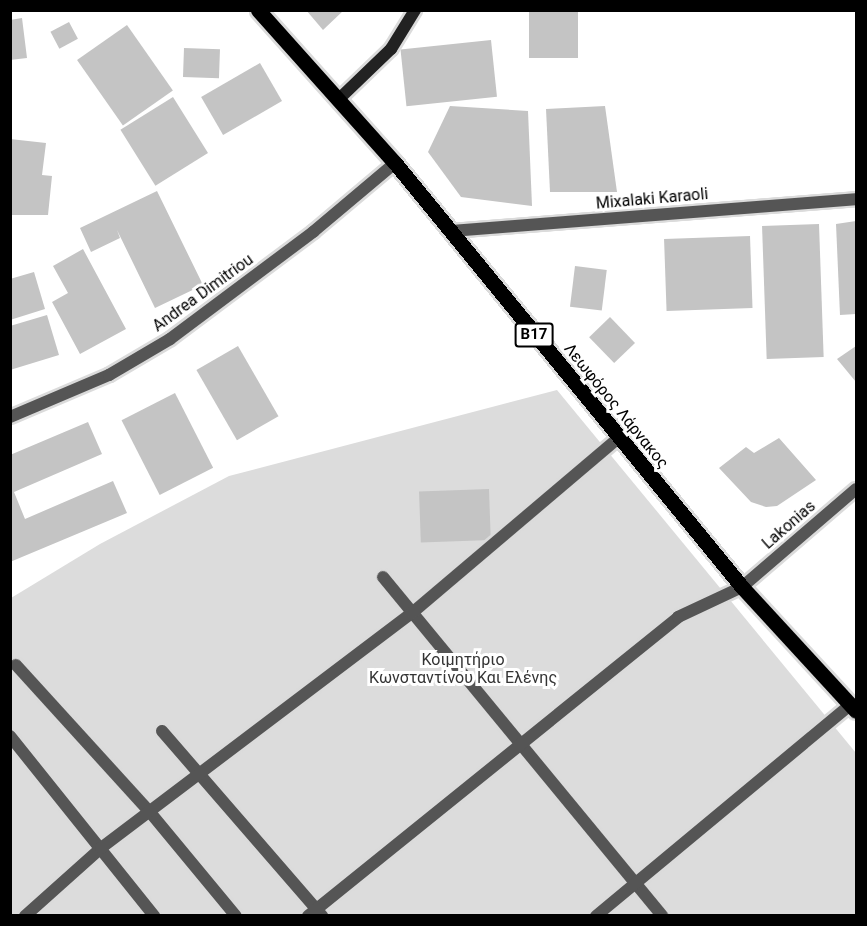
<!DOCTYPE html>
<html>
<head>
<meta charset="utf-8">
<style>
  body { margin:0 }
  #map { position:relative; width:867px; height:926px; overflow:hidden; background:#fff; font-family:Roboto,sans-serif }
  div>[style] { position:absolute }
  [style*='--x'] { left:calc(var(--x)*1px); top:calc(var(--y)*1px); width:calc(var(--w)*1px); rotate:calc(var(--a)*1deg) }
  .green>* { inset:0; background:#dcdcdc }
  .building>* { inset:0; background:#c4c4c4; transform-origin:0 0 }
  .roads { filter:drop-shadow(2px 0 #dbdbdb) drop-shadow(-2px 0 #dbdbdb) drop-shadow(0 2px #dbdbdb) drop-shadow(0 -2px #dbdbdb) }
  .lane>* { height:12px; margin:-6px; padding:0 6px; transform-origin:6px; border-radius:6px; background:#555 }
  .street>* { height:12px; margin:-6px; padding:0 6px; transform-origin:6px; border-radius:6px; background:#555 }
  .secondary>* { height:12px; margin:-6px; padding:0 6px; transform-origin:6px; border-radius:6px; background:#222 }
  .primary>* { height:15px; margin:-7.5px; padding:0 7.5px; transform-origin:7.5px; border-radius:7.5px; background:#000 }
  span { translate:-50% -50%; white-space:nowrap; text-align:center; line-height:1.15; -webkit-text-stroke:6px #fff; paint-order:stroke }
  .shield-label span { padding:2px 4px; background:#fff; border:2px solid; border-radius:4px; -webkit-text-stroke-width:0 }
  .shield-label { font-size:15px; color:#000; font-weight:700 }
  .street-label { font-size:16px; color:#000 }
  .park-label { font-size:16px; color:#333 }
  .frame { position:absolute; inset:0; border:12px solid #000; pointer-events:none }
</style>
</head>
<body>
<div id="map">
  <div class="green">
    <i style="clip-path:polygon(557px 390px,856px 753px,856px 915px,11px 916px,11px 598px,100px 544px,229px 476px)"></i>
  </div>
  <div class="building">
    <i style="clip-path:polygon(306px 10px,344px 10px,323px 30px)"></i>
    <i style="left:529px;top:10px;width:49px;height:48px"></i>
    <i style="clip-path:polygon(22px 18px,27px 58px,10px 60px,10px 20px)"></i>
    <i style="left:69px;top:22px;width:19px;height:21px;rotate:62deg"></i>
    <i style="left:127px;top:25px;width:80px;height:61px;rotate:55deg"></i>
    <i style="left:491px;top:40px;width:57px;height:91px;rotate:84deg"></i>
    <i style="left:184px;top:48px;width:36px;height:29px;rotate:2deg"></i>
    <i style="left:260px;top:63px;width:44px;height:68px;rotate:60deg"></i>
    <i style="left:173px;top:97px;width:66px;height:62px;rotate:58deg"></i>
    <i style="clip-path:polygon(450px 106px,528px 111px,532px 206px,461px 197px,428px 152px)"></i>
    <i style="clip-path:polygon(605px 106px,617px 192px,550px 192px,546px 109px)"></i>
    <i style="clip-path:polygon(10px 139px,46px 143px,42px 175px,52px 176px,48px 215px,10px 215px)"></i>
    <i style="clip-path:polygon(157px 191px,203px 285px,155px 308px,117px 230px,120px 238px,91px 252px,80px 228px)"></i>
    <i style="clip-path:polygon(856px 221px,856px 314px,840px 315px,836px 224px)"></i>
    <i style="left:819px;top:224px;width:133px;height:57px;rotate:88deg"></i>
    <i style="left:750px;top:236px;width:72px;height:86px;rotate:88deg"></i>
    <i style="clip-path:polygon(83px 249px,126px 329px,80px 354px,52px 302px,68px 293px,53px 266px)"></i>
    <i style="left:575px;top:266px;width:32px;height:41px;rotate:7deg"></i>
    <i style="clip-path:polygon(34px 272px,45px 309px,10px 320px,10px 279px)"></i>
    <i style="clip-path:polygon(47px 315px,59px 355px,10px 370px,10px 326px)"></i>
    <i style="left:610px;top:317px;width:36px;height:29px;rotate:46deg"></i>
    <i style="left:238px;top:346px;width:81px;height:48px;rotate:60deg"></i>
    <i style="clip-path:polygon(856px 346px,856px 382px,837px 359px)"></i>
    <i style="left:175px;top:393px;width:84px;height:60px;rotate:63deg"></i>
    <i style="clip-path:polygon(88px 422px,102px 454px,14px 492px,25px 519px,113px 481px,127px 513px,10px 562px,10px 455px)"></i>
    <i style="clip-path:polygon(779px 438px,816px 480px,777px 506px,766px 507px,751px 502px,719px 468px,746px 447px,754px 453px)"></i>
    <i style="left:489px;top:489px;width:51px;height:70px;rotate:88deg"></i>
  </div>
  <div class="roads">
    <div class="lane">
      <i style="--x:383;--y:577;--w:439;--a:50.5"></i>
      <i style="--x:16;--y:665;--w:197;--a:47.7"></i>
      <i style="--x:149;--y:811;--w:136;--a:50.4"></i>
      <i style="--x:162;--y:731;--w:245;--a:49.1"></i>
      <i style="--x:10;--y:736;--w:231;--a:51.3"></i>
      <i style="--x:25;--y:916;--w:102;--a:-41.8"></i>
      <i style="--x:101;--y:848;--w:390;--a:-37.1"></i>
      <i style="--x:412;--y:613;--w:270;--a:-40.3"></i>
      <i style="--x:308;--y:916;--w:476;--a:-38.9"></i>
      <i style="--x:678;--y:617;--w:71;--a:-25.1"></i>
      <i style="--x:596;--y:916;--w:332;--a:-39.7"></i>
    </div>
    <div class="street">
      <i style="--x:451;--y:231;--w:406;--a:-4.5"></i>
      <i style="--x:10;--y:417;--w:108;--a:-23"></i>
      <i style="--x:109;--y:375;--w:71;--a:-30.5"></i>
      <i style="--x:170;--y:339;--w:179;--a:-36.8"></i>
      <i style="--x:313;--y:232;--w:107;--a:-40.1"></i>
      <i style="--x:742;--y:587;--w:150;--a:-40.7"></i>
    </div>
    <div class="secondary">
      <i style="--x:340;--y:98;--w:71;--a:-43.9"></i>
      <i style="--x:391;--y:49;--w:46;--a:-58.4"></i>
    </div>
    <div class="primary">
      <i style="--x:258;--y:10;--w:205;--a:48.2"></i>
      <i style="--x:395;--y:163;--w:548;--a:50.7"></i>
      <i style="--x:742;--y:587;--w:168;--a:47.4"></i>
    </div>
  </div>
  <div class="shield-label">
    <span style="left:534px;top:335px">B17</span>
  </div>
  <div class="street-label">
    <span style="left:652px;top:199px;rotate:-5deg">Mixalaki Karaoli</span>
    <span style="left:203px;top:293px;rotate:-36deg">Andrea Dimitriou</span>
    <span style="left:616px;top:406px;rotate:51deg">Λεωφόρος Λάρνακος</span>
    <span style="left:789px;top:525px;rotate:-41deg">Lakonias</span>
  </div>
  <div class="park-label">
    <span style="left:463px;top:669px">Κοιμητήριο<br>Κωνσταντίνου Και Ελένης</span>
  </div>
  <div class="frame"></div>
</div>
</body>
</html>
